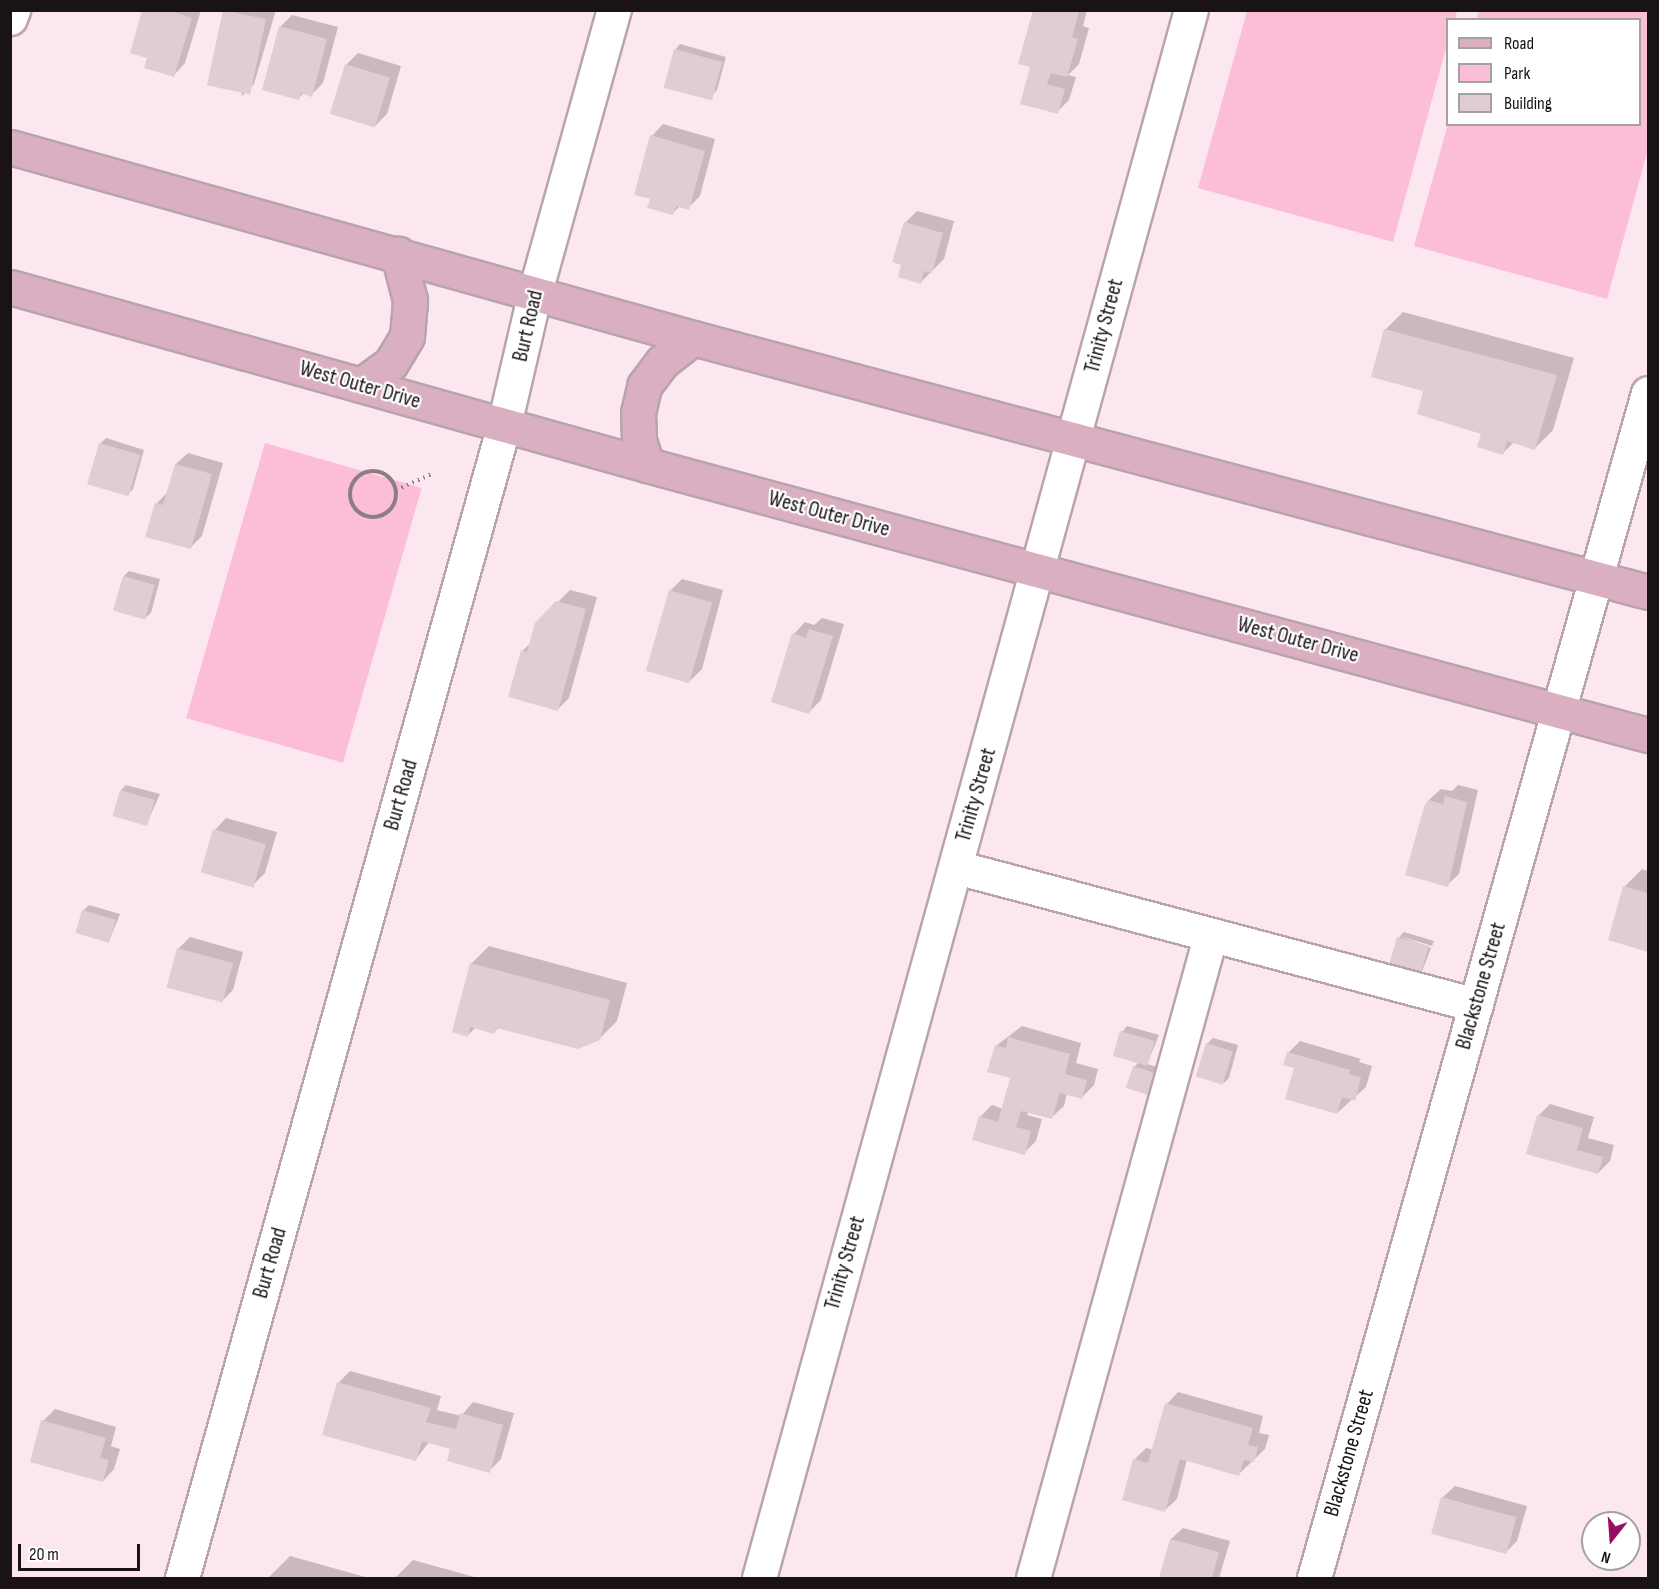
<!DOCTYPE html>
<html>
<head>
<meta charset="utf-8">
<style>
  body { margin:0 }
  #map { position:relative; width:1659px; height:1589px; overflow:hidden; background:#fce6ef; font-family:"Sofia Sans Condensed",sans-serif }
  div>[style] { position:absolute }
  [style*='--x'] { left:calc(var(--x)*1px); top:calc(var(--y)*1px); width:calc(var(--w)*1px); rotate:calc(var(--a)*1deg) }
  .green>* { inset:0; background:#fcbdd7; transform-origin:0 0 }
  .shadow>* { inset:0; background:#0003 }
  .building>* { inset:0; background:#e2ccd4; transform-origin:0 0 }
  .path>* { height:4px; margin-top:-2px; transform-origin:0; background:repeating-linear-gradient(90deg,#8d7e84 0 1.5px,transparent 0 6px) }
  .path>.ring { margin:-2px; padding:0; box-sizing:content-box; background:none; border:4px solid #8d7e84; border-radius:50% }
  .roads { filter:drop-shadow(2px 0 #b9a4ac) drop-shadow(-2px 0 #b9a4ac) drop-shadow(0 2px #b9a4ac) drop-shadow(0 -2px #b9a4ac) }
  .minor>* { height:33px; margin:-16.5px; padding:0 16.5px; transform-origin:16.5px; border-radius:16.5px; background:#fff }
  .major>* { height:33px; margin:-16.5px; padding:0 16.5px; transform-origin:16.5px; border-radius:16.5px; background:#daafc1 }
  span { translate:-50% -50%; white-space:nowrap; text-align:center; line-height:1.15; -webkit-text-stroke:4.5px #fff; paint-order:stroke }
  .street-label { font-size:22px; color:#1a1316 }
  .frame { position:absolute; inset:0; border:12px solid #1a1316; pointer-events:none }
  .legend { position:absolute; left:1446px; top:18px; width:195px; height:108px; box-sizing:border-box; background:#fff; border:2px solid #a3a1a2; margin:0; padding:8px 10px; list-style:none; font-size:18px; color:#1a1316 }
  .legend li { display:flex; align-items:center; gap:12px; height:30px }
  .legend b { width:30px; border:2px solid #a3a1a2 }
  .north { position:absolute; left:1581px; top:1511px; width:60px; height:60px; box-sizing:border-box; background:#fff; border:2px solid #a3a1a2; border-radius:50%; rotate:197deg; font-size:16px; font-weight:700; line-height:24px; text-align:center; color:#1a1316 }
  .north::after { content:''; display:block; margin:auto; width:21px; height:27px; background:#9a0e60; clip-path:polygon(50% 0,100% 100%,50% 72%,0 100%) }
  .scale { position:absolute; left:18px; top:1544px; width:122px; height:27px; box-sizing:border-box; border:3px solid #1a1316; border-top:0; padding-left:8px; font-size:18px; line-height:21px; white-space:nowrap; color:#1a1316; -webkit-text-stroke:4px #fff; paint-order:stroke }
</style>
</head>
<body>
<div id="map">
  <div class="green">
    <i style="clip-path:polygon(1247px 11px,1457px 11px,1455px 19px,1448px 20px,1447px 45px,1393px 242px,1198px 188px)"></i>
    <i style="clip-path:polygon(1479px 11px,1648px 11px,1648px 149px,1607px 299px,1414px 246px,1448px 124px,1640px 124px,1640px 20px,1476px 19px)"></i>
    <i style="left:265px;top:443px;width:163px;height:286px;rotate:16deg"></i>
  </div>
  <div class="shadow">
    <i style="clip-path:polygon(144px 10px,201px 10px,185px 63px,174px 75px,149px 57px)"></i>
    <i style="clip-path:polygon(224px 10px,276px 10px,254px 84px,242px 96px)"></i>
    <i style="clip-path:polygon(1034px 10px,1087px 10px,1083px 26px,1089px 28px,1079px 64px,1068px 75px,1076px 77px,1069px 100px,1057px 112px,1032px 66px)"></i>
    <i style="clip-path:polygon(292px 15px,338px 27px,323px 83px,311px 95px,304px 93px,299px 98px,280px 27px)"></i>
    <i style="clip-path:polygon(680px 44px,726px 57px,717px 90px,711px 96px,675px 50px)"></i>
    <i style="clip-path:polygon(358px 53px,401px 66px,387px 114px,375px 126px,346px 65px)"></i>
    <i style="clip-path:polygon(663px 124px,715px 139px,700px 196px,688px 208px,680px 206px,673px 213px,651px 198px,652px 136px)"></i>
    <i style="clip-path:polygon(917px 211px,954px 221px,944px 259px,921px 282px,905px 223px)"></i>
    <i style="clip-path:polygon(1403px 312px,1574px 358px,1553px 430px,1535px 448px,1514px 442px,1503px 453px,1483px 433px,1425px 390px,1385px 330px)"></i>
    <i style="clip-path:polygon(106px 438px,144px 450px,133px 489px,128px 494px,100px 444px)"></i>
    <i style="clip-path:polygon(188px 453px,223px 463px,202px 536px,190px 548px,157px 503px,169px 491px,176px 464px)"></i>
    <i style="clip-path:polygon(129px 571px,160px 579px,151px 613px,145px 618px,124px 576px)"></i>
    <i style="clip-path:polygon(682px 579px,723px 590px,702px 669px,690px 681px,670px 591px)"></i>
    <i style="clip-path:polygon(570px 590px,597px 597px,569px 698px,557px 710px,522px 651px,531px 643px,536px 624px)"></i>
    <i style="clip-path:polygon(822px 618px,844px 624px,821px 700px,809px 712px,794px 634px,805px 622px,814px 625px)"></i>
    <i style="clip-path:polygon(126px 785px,160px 794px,147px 823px,121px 790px)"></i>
    <i style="clip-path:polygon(1458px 785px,1478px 790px,1459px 874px,1447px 885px,1429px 800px,1441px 789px,1452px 791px)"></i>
    <i style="clip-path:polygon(226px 818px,277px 832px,265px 873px,253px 885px,215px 830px)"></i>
    <i style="clip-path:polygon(1642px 869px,1648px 871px,1648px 950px,1610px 939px,1624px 887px)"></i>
    <i style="clip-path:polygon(89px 905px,120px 914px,109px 941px,83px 911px)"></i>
    <i style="clip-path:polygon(1404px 932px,1434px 941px,1432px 946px,1400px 936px)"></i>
    <i style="clip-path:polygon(1400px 936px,1431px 948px,1421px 974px,1399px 938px)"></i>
    <i style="clip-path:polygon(190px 937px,243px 952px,233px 990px,221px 1002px,178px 949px)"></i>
    <i style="clip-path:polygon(489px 946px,627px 983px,617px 1021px,599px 1039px,499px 1027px,494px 1032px,476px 1027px,468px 1035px,471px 964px)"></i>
    <i style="clip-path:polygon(1022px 1026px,1081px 1043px,1076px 1063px,1098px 1069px,1094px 1085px,1082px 1097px,1067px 1093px,1064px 1106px,1052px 1117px,1028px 1111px,1027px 1115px,1042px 1119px,1036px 1141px,1024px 1153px,980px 1117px,992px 1105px,1003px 1109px,1012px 1077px,996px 1046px)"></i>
    <i style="clip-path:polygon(1127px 1026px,1159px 1035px,1147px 1064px,1161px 1068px,1156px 1088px,1134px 1067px,1139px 1062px,1122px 1032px)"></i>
    <i style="clip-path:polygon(1213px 1038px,1238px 1045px,1229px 1078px,1224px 1083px,1207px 1044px)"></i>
    <i style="clip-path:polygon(1300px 1041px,1361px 1059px,1359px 1062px,1372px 1066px,1366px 1087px,1337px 1113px,1295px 1067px,1288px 1053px)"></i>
    <i style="clip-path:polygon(1550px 1104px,1594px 1117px,1588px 1138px,1614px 1145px,1610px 1161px,1598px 1173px,1538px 1116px)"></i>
    <i style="clip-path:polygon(350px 1371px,441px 1396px,437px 1410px,461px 1416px,473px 1402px,514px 1413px,501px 1459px,489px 1471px,452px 1448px,429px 1442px,416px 1459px,338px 1383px)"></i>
    <i style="clip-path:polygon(1178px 1392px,1263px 1416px,1259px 1433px,1269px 1435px,1265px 1449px,1239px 1474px,1187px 1459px,1177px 1499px,1165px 1510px,1123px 1499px,1135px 1459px,1146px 1448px,1154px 1450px,1167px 1404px)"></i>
    <i style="clip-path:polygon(55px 1409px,116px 1427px,111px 1446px,120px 1449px,114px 1469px,103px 1481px,43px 1421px)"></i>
    <i style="clip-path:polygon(1455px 1486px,1527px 1506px,1517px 1541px,1505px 1553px,1433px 1532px,1443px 1497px)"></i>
    <i style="clip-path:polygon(1183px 1528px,1230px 1541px,1219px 1578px,1161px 1578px,1171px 1539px)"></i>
    <i style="clip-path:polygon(290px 1556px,369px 1578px,268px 1578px)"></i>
    <i style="clip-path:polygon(413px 1560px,478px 1578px,395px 1578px)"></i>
  </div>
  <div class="building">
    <i style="clip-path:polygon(142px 10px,168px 10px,192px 18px,174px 77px,144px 68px,147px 58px,130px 53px)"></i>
    <i style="left:223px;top:10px;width:44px;height:77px;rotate:12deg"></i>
    <i style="clip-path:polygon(1033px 10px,1079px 12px,1072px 37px,1078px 39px,1067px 77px,1051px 73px,1047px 84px,1065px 89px,1058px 114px,1020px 104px,1030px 67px,1018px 64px)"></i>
    <i style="clip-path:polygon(279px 26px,327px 39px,312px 97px,301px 93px,299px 100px,262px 90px)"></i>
    <i style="left:674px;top:49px;width:50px;height:40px;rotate:15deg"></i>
    <i style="left:345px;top:64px;width:47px;height:52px;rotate:17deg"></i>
    <i style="clip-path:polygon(650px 135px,705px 151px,689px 210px,676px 206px,673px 215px,647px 208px,650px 199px,634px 195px)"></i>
    <i style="clip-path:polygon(904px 222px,943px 233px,932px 273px,924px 271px,921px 284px,898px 277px,901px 265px,892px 262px)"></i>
    <i style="clip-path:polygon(1384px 329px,1557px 375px,1535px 450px,1507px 441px,1503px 455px,1477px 447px,1481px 434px,1417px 414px,1423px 391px,1371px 377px)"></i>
    <i style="left:99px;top:443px;width:43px;height:43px;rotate:16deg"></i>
    <i style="clip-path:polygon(175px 464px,212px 474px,191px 549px,145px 537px,155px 503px,163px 505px)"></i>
    <i style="left:123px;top:576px;width:33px;height:36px;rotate:16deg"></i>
    <i style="left:669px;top:590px;width:45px;height:84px;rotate:16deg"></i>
    <i style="clip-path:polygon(556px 601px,586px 609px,558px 711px,508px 697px,521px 650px,527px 652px,535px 623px)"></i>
    <i style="clip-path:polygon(809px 629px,833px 636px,809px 714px,771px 702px,792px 633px,806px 638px)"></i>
    <i style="left:120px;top:790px;width:36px;height:27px;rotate:16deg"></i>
    <i style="clip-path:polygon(1445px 796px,1467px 802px,1448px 887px,1405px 875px,1424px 807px,1428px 800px,1443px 804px)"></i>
    <i style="left:213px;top:829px;width:55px;height:45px;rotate:16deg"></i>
    <i style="clip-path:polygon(1623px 886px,1648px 893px,1648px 952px,1608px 940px)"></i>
    <i style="left:82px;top:910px;width:35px;height:24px;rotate:16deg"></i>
    <i style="left:1397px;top:937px;width:33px;height:30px;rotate:16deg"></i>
    <i style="left:177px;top:948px;width:58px;height:41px;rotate:15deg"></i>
    <i style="clip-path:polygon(470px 963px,610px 1000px,600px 1040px,578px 1049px,496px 1028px,494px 1034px,470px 1027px,468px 1037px,452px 1032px)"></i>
    <i style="left:1120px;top:1031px;width:36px;height:26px;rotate:16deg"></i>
    <i style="clip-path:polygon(1008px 1037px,1070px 1054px,1065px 1074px,1087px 1080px,1082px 1099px,1060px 1093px,1052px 1119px,1021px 1111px,1016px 1127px,1031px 1131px,1025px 1155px,972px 1140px,979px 1116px,998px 1122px,1010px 1078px,987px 1072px,995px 1045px,1006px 1048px)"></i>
    <i style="left:1206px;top:1043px;width:28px;height:35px;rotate:17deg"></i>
    <i style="clip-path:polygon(1287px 1052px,1350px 1070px,1349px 1074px,1361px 1077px,1355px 1101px,1342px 1097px,1337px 1114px,1285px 1099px,1294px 1068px,1283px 1065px)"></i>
    <i style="left:1133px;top:1066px;width:25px;height:23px;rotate:18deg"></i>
    <i style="clip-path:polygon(1537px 1115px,1583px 1128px,1577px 1150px,1603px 1157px,1598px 1174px,1526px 1154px)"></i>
    <i style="clip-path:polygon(337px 1382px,431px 1408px,426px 1422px,456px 1429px,460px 1413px,503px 1425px,490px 1473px,447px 1461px,450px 1449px,422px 1441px,416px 1461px,322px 1435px)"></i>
    <i style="clip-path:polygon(1165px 1403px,1253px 1428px,1248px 1445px,1258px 1447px,1254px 1462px,1244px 1460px,1239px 1476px,1180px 1459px,1165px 1512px,1122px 1500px,1133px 1459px,1148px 1463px)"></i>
    <i style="clip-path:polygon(41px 1420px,106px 1438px,100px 1458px,109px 1460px,103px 1482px,30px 1462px)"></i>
    <i style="left:1441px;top:1497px;width:78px;height:38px;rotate:15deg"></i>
    <i style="clip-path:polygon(1170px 1539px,1219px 1552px,1212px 1578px,1159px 1578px)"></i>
  </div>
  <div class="path">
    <i class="ring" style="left:350px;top:471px;width:42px;height:42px"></i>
    <i style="--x:396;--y:490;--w:42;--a:-24.1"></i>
  </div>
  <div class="roads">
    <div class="minor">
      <i style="--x:10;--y:18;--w:9;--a:-69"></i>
      <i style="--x:956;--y:867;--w:538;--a:14.86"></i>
      <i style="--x:182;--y:1578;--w:1197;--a:-74.4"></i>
      <i style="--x:504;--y:425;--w:137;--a:-76.9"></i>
      <i style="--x:535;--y:292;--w:293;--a:-74.4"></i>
      <i style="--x:759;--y:1578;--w:1626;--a:-74.6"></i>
      <i style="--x:1033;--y:1578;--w:665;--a:-74.56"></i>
      <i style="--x:1314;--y:1578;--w:1231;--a:-74.26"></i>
    </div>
    <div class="major">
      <i style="--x:10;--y:147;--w:709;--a:15.62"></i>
      <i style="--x:693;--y:338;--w:988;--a:14.89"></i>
      <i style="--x:10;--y:287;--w:661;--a:15.61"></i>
      <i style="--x:647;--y:465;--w:1037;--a:15.1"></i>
      <i style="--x:361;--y:385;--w:37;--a:-36"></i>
      <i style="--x:391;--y:363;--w:31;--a:-59"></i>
      <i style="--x:407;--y:336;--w:36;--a:-85"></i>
      <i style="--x:410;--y:300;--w:48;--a:-104.6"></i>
      <i style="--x:647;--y:465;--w:26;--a:-108"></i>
      <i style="--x:639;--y:440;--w:27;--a:-92"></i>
      <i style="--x:638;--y:413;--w:28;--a:-77"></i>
      <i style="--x:644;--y:386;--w:30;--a:-53"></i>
      <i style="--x:662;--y:362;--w:39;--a:-38"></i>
    </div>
  </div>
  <div class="street-label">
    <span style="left:528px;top:326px;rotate:-77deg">Burt Road</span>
    <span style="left:1104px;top:326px;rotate:-75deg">Trinity Street</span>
    <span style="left:360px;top:385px;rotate:16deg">West Outer Drive</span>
    <span style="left:829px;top:514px;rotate:15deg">West Outer Drive</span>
    <span style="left:1298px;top:640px;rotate:15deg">West Outer Drive</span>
    <span style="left:401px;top:795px;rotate:-74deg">Burt Road</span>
    <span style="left:976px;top:795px;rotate:-74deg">Trinity Street</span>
    <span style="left:1481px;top:986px;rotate:-74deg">Blackstone Street</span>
    <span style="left:270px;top:1263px;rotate:-74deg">Burt Road</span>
    <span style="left:845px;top:1263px;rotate:-74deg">Trinity Street</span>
    <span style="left:1349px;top:1453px;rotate:-74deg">Blackstone Street</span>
  </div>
  <div class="frame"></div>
  <ul class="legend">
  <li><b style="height:8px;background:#daafc1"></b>Road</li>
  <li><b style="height:16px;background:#fcbdd7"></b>Park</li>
  <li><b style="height:16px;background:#e2ccd4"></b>Building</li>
  </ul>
  <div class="north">N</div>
  <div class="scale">20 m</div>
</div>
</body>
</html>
